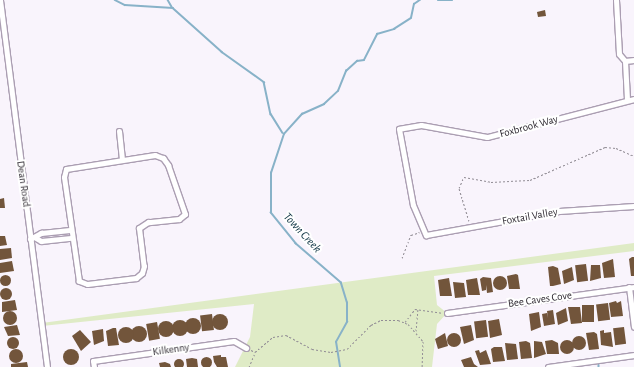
<!DOCTYPE html>
<html>
<head>
<meta charset="utf-8">
<style>
  body { margin:0 }
  #map { position:relative; width:634px; height:367px; overflow:hidden; background:#f9f4fc; font-family:"Alegreya Sans",sans-serif }
  div>[style] { position:absolute }
  [style*='--x'] { left:calc(var(--x)*1px); top:calc(var(--y)*1px); width:calc(var(--w)*1px); rotate:calc(var(--a)*1deg) }
  .green>* { inset:0; background:#dfebc6 }
  .stream>* { height:1.5px; margin:-0.75px; padding:0 0.75px; transform-origin:0.75px; border-radius:0.75px; background:#88b2c8 }
  .building>* { inset:0; background:#72553b; transform-origin:0 0 }
  .round { border-radius:50% }
  .path>* { height:1px; margin-top:-0.5px; transform-origin:0; background:repeating-linear-gradient(90deg,#928d95 0 2px,transparent 0 4px) }
  .roads { filter:drop-shadow(1px 0 #ab9eb2) drop-shadow(-1px 0 #ab9eb2) drop-shadow(0 1px #ab9eb2) drop-shadow(0 -1px #ab9eb2) }
  .minor>* { height:5px; margin:-2.5px; padding:0 2.5px; transform-origin:2.5px; border-radius:2.5px; background:#fff }
  span { translate:-50% -50%; white-space:nowrap; text-align:center; line-height:1.15; -webkit-text-stroke:4px #fff; paint-order:stroke }
  .street-label { font-size:11px; color:#2c272f }
  .water-label { font-size:12px; color:#092f3f; font-style:italic }
</style>
</head>
<body>
<div id="map">
  <div class="green">
    <i style="clip-path:polygon(634px 243px,634px 251px,434px 276px,437px 305px,447px 313px,437px 324px,432px 367px,235px 367px,250px 337px,254px 304px,42px 326px,42px 323px)"></i>
  </div>
  <div class="stream">
    <i style="--x:115;--y:0;--w:11;--a:27"></i>
    <i style="--x:125;--y:5;--w:48;--a:3.6"></i>
    <i style="--x:173;--y:8;--w:66;--a:41.9"></i>
    <i style="--x:222;--y:52;--w:52;--a:35.5"></i>
    <i style="--x:264;--y:82;--w:33;--a:78"></i>
    <i style="--x:271;--y:114;--w:22;--a:58"></i>
    <i style="--x:168;--y:0;--w:8;--a:60"></i>
    <i style="--x:438;--y:0;--w:14;--a:0"></i>
    <i style="--x:599;--y:365;--w:2;--a:90"></i>
    <i style="--x:340;--y:367;--w:25;--a:-99"></i>
    <i style="--x:336;--y:342;--w:23;--a:-61"></i>
    <i style="--x:347;--y:322;--w:19;--a:-90"></i>
    <i style="--x:347;--y:303;--w:21;--a:-107"></i>
    <i style="--x:341;--y:283;--w:60;--a:-139.1"></i>
    <i style="--x:296;--y:244;--w:40;--a:-129"></i>
    <i style="--x:271;--y:213;--w:40;--a:-90"></i>
    <i style="--x:271;--y:173;--w:41;--a:-71.6"></i>
    <i style="--x:284;--y:134;--w:27;--a:-48"></i>
    <i style="--x:302;--y:114;--w:24;--a:-24"></i>
    <i style="--x:324;--y:104;--w:19;--a:-43"></i>
    <i style="--x:338;--y:91;--w:22;--a:-68"></i>
    <i style="--x:346;--y:71;--w:15;--a:-42"></i>
    <i style="--x:357;--y:61;--w:7;--a:-8"></i>
    <i style="--x:364;--y:60;--w:29;--a:-63"></i>
    <i style="--x:377;--y:34;--w:18;--a:-16"></i>
    <i style="--x:394;--y:29;--w:20;--a:-33"></i>
    <i style="--x:411;--y:18;--w:14;--a:-78"></i>
    <i style="--x:414;--y:4;--w:7;--a:-34"></i>
  </div>
  <div class="building">
    <i style="clip-path:polygon(545px 10px,546px 16px,538px 17px,537px 12px)"></i>
    <i style="clip-path:polygon(4px 198px,5px 208px,0 208px,0 199px)"></i>
    <i style="clip-path:polygon(0 236px,5px 236px,7px 245px,0 246px)"></i>
    <i style="clip-path:polygon(11px 248px,12px 258px,0 260px,0 249px)"></i>
    <i style="clip-path:polygon(632px 257px,634px 257px,634px 276px,631px 276px,629px 259px)"></i>
    <i style="clip-path:polygon(613px 259px,615px 277px,604px 278px,602px 263px)"></i>
    <i style="clip-path:polygon(12px 261px,14px 271px,0 273px,0 263px)"></i>
    <i style="left:586px;top:264px;width:17px;height:11px;rotate:83deg"></i>
    <i style="clip-path:polygon(591px 265px,600px 265px,601px 278px,590px 281px)"></i>
    <i style="clip-path:polygon(553px 266px,558px 268px,561px 284px,553px 286px,550px 286px,548px 267px)"></i>
    <i style="clip-path:polygon(572px 267px,574px 280px,564px 284px,562px 271px)"></i>
    <i style="clip-path:polygon(516px 274px,518px 275px,520px 289px,509px 289px,507px 276px)"></i>
    <i class="round" style="left:-0.5px;top:274.5px;width:11px;height:11px"></i>
    <i class="round" style="left:493px;top:276px;width:14px;height:14px"></i>
    <i style="clip-path:polygon(483px 277px,491px 278px,493px 292px,487px 293px,486px 285px,486px 290px,482px 291px,480px 279px)"></i>
    <i style="clip-path:polygon(449px 278px,452px 296px,440px 296px,438px 280px)"></i>
    <i style="clip-path:polygon(477px 278px,480px 295px,468px 295px,466px 280px)"></i>
    <i style="clip-path:polygon(453px 282px,464px 283px,466px 297px,455px 298px)"></i>
    <i class="round" style="left:0;top:288px;width:12px;height:12px"></i>
    <i style="clip-path:polygon(15px 300px,17px 310px,2px 312px,2px 302px)"></i>
    <i style="clip-path:polygon(616px 301px,617px 303px,621px 301px,623px 316px,611px 317px,609px 303px)"></i>
    <i style="left:608px;top:303px;width:17px;height:12px;rotate:83deg"></i>
    <i style="left:582px;top:305px;width:12px;height:17px"></i>
    <i style="clip-path:polygon(568px 307px,580px 307px,582px 323px,571px 324px)"></i>
    <i style="clip-path:polygon(566px 308px,568px 321px,558px 325px,556px 313px)"></i>
    <i style="clip-path:polygon(553px 310px,555px 324px,544px 326px,542px 314px,547px 313px,548px 318px,547px 311px)"></i>
    <i class="round" style="left:3px;top:311px;width:14px;height:14px"></i>
    <i style="clip-path:polygon(539px 312px,541px 327px,531px 331px,529px 314px)"></i>
    <i style="left:212px;top:314px;width:16px;height:12px;rotate:83deg"></i>
    <i class="round" style="left:212px;top:314px;width:16px;height:16px"></i>
    <i class="round" style="left:185px;top:318px;width:16px;height:16px"></i>
    <i style="clip-path:polygon(499px 319px,502px 335px,490px 338px,488px 321px)"></i>
    <i style="left:486px;top:320px;width:17px;height:12px;rotate:83deg"></i>
    <i class="round" style="left:172px;top:320px;width:16px;height:16px"></i>
    <i class="round" style="left:158px;top:321px;width:16px;height:16px"></i>
    <i style="left:157px;top:322px;width:17px;height:11px;rotate:80deg"></i>
    <i style="clip-path:polygon(17px 325px,20px 335px,8px 336px,4px 327px)"></i>
    <i style="clip-path:polygon(471px 325px,474px 340px,464px 344px,460px 327px)"></i>
    <i class="round" style="left:131px;top:326px;width:16px;height:16px"></i>
    <i style="left:624px;top:327px;width:17px;height:11px;rotate:83deg"></i>
    <i class="round" style="left:118px;top:327px;width:16px;height:16px"></i>
    <i style="clip-path:polygon(113px 328px,116px 328px,119px 345px,108px 346px,106px 331px)"></i>
    <i style="clip-path:polygon(103px 329px,104px 341px,94px 345px,92px 331px)"></i>
    <i style="clip-path:polygon(80px 330px,91px 342px,81px 351px,72px 336px)"></i>
    <i style="clip-path:polygon(604px 330px,604px 333px,611px 332px,613px 347px,601px 345px,600px 331px)"></i>
    <i style="clip-path:polygon(594px 332px,597px 334px,599px 349px,589px 350px,586px 333px)"></i>
    <i class="round" style="left:447px;top:333px;width:14px;height:14px"></i>
    <i style="clip-path:polygon(445px 333px,448px 346px,438px 349px,435px 339px)"></i>
    <i class="round" style="left:572px;top:336px;width:14px;height:14px"></i>
    <i class="round" style="left:7px;top:337px;width:12px;height:12px"></i>
    <i style="clip-path:polygon(552px 340px,558px 343px,559px 354px,547px 354px,545px 341px)"></i>
    <i class="round" style="left:560px;top:340px;width:14px;height:14px"></i>
    <i style="clip-path:polygon(526px 341px,530px 343px,532px 358px,521px 359px,519px 342px)"></i>
    <i style="clip-path:polygon(534px 341px,542px 342px,546px 354px,534px 358px)"></i>
    <i style="clip-path:polygon(505px 343px,516px 344px,518px 359px,507px 360px)"></i>
    <i style="clip-path:polygon(494px 347px,502px 347px,505px 361px,493px 362px,491px 349px)"></i>
    <i class="round" style="left:63px;top:349px;width:16px;height:16px"></i>
    <i class="round" style="left:9px;top:349px;width:14px;height:14px"></i>
    <i style="clip-path:polygon(479px 350px,480px 353px,486px 350px,491px 364px,480px 365px,475px 351px)"></i>
    <i style="clip-path:polygon(221px 355px,221px 357px,226px 357px,228px 367px,217px 367px,214px 362px,213px 356px)"></i>
    <i class="round" style="left:200.5px;top:356.5px;width:11px;height:11px"></i>
    <i style="clip-path:polygon(471px 357px,474px 364px,478px 367px,464px 367px,461px 360px)"></i>
    <i style="clip-path:polygon(192px 358px,197px 359px,198px 367px,187px 367px,186px 359px)"></i>
    <i class="round" style="left:174px;top:359px;width:10px;height:10px"></i>
    <i style="clip-path:polygon(27px 362px,28px 367px,11px 367px,11px 364px)"></i>
    <i style="clip-path:polygon(165px 362px,170px 364px,171px 367px,160px 367px,159px 363px)"></i>
  </div>
  <div class="path">
    <i style="--x:469;--y:221;--w:34;--a:-107"></i>
    <i style="--x:459;--y:188;--w:12;--a:-66"></i>
    <i style="--x:464;--y:177;--w:27;--a:10"></i>
    <i style="--x:491;--y:182;--w:39;--a:-3"></i>
    <i style="--x:530;--y:180;--w:82;--a:-23.7"></i>
    <i style="--x:605;--y:147;--w:11;--a:5"></i>
    <i style="--x:616;--y:148;--w:20;--a:24"></i>
    <i style="--x:402;--y:258;--w:25;--a:-69"></i>
    <i style="--x:411;--y:235;--w:9;--a:-18"></i>
    <i style="--x:405;--y:322;--w:16;--a:-52"></i>
    <i style="--x:415;--y:309;--w:27;--a:8"></i>
    <i style="--x:416;--y:331;--w:23;--a:-85"></i>
    <i style="--x:251;--y:350;--w:4;--a:27"></i>
    <i style="--x:255;--y:352;--w:23;--a:-40"></i>
    <i style="--x:273;--y:337;--w:13;--a:-9"></i>
    <i style="--x:286;--y:335;--w:30;--a:28"></i>
    <i style="--x:312;--y:349;--w:19;--a:9"></i>
    <i style="--x:331;--y:352;--w:16;--a:-11"></i>
    <i style="--x:347;--y:349;--w:34;--a:-45"></i>
    <i style="--x:371;--y:325;--w:11;--a:-27"></i>
    <i style="--x:381;--y:320;--w:17;--a:0"></i>
    <i style="--x:398;--y:320;--w:11;--a:22"></i>
    <i style="--x:408;--y:324;--w:23;--a:49"></i>
    <i style="--x:423;--y:341;--w:26;--a:92"></i>
    <i style="--x:249;--y:367;--w:15;--a:-67"></i>
  </div>
  <div class="roads">
    <div class="minor">
      <i style="--x:0;--y:0;--w:370;--a:82.7"></i>
      <i style="--x:616;--y:0;--w:54;--a:86.8"></i>
      <i style="--x:619;--y:54;--w:9;--a:49"></i>
      <i style="--x:625;--y:61;--w:9;--a:-6"></i>
      <i style="--x:625;--y:61;--w:39;--a:87"></i>
      <i style="--x:634;--y:99;--w:152;--a:165.5"></i>
      <i style="--x:487;--y:137;--w:67;--a:-169.7"></i>
      <i style="--x:421;--y:125;--w:22;--a:170"></i>
      <i style="--x:399;--y:129;--w:77;--a:79.6"></i>
      <i style="--x:413;--y:205;--w:33;--a:67"></i>
      <i style="--x:426;--y:235;--w:135;--a:-10.2"></i>
      <i style="--x:559;--y:211;--w:75;--a:-3.8"></i>
      <i style="--x:119;--y:131;--w:28;--a:84"></i>
      <i style="--x:155;--y:155;--w:9;--a:21"></i>
      <i style="--x:163;--y:158;--w:9;--a:54"></i>
      <i style="--x:168;--y:165;--w:52;--a:70.9"></i>
      <i style="--x:185;--y:214;--w:8;--a:140"></i>
      <i style="--x:179;--y:219;--w:31;--a:174"></i>
      <i style="--x:148;--y:222;--w:11;--a:146"></i>
      <i style="--x:139;--y:228;--w:38;--a:83"></i>
      <i style="--x:144;--y:266;--w:7;--a:106"></i>
      <i style="--x:142;--y:273;--w:8;--a:140"></i>
      <i style="--x:136;--y:278;--w:49;--a:173"></i>
      <i style="--x:87;--y:284;--w:9;--a:-159"></i>
      <i style="--x:79;--y:281;--w:105;--a:-98.2"></i>
      <i style="--x:64;--y:177;--w:8;--a:-76"></i>
      <i style="--x:66;--y:169;--w:90;--a:-8.9"></i>
      <i style="--x:36;--y:238;--w:6;--a:31"></i>
      <i style="--x:41;--y:241;--w:30;--a:-6"></i>
      <i style="--x:30;--y:239;--w:13;--a:-29"></i>
      <i style="--x:41;--y:233;--w:29;--a:-6"></i>
      <i style="--x:629;--y:287;--w:40;--a:82.9"></i>
      <i style="--x:447;--y:313;--w:189;--a:-7.9"></i>
      <i style="--x:94;--y:367;--w:6;--a:-99"></i>
      <i style="--x:93;--y:361;--w:142;--a:-8.1"></i>
      <i style="--x:234;--y:341;--w:14;--a:30"></i>
      <i style="--x:548;--y:367;--w:87;--a:-7.9"></i>
    </div>
  </div>
  <div class="street-label">
    <span style="left:529px;top:127px;rotate:-15deg">Foxbrook Way</span>
    <span style="left:23px;top:184px;rotate:82deg">Dean Road</span>
    <span style="left:530px;top:217px;rotate:-10deg">Foxtail Valley</span>
    <span style="left:540px;top:300px;rotate:-8deg">Bee Caves Cove</span>
    <span style="left:171px;top:350px;rotate:-8deg">Kilkenny</span>
  </div>
  <div class="water-label">
    <span style="left:302px;top:233px;rotate:47deg">Town Creek</span>
  </div>
</div>
</body>
</html>
